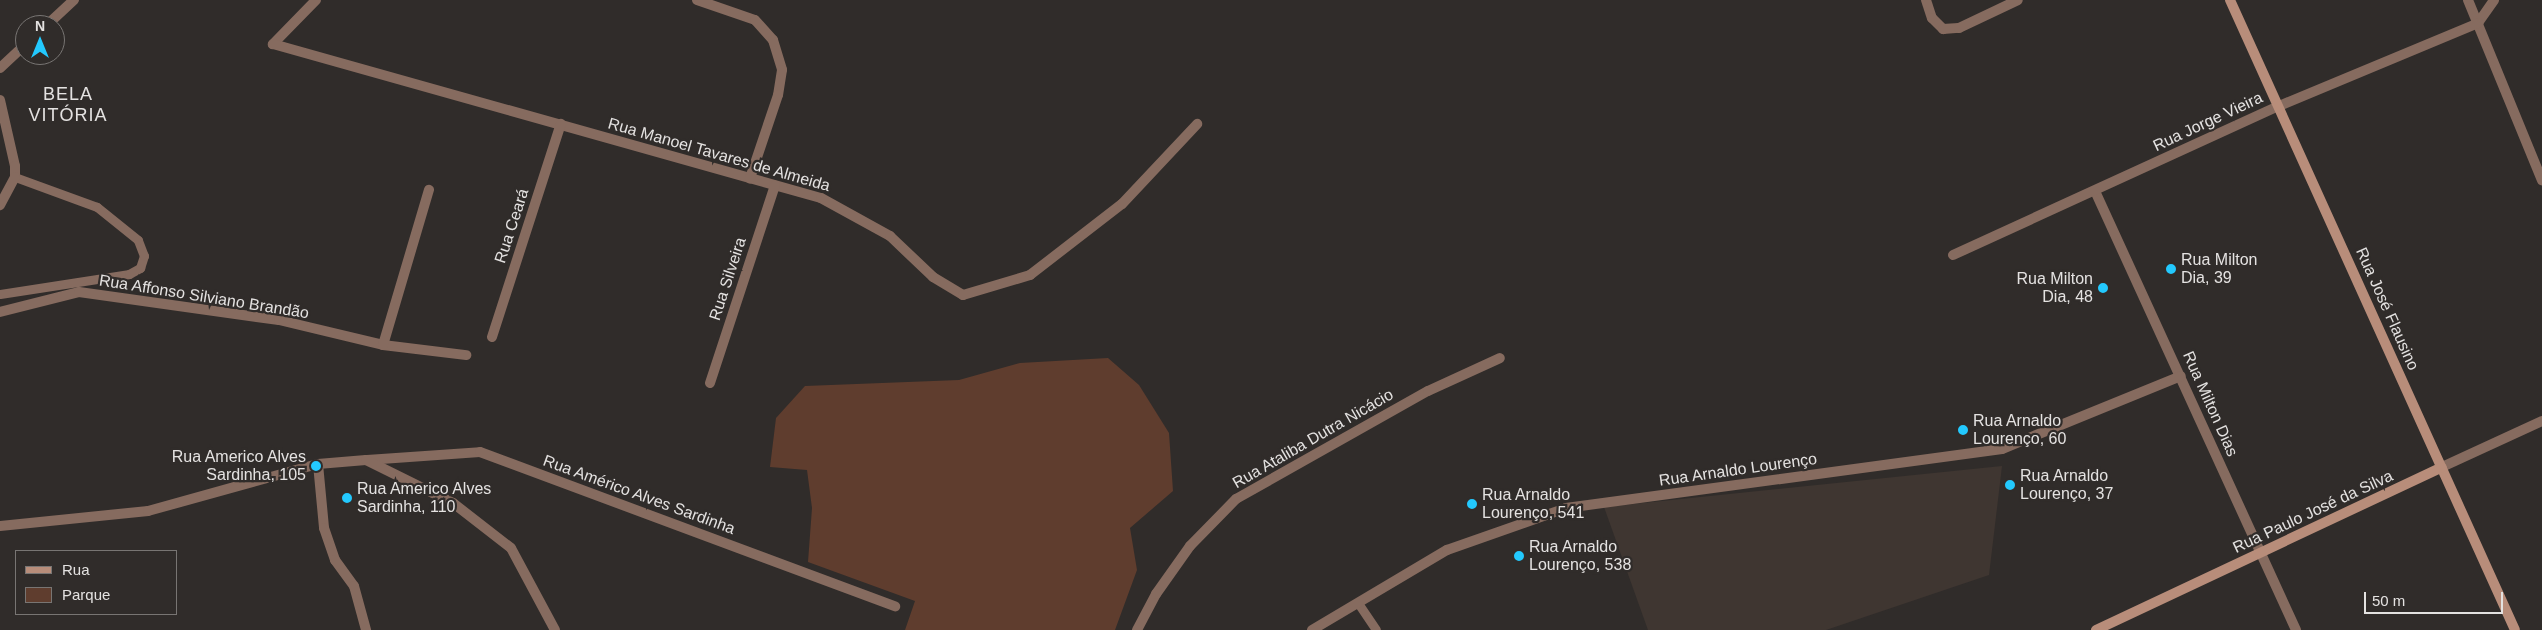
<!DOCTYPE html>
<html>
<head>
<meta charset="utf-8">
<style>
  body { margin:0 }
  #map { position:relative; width:2542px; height:630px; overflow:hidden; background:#302c2a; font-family:Helvetica,sans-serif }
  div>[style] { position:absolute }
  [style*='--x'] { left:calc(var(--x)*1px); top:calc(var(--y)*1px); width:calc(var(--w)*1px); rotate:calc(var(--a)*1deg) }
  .built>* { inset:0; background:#3f3631 }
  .green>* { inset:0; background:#5f3d2e }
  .lane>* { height:9px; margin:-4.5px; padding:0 4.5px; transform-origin:4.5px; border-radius:4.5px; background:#866b5f }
  .street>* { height:10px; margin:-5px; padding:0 5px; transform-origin:5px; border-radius:5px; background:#866b5f }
  .secondary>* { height:10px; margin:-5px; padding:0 5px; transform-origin:5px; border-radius:5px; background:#b88d7a }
  .dots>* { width:14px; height:14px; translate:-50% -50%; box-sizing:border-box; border:2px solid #302c2a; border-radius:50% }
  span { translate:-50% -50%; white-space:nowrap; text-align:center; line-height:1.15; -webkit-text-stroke:4.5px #302c2a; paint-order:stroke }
  .street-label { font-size:16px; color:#e4e2e1 }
  .poi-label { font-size:16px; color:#e4e2e1 }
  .left { translate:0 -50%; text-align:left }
  .right { translate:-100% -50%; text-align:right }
  .neighbourhood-label { font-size:18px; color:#e4e2e1; letter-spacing:1px }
  .legend { position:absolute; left:15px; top:550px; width:162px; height:65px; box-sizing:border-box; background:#302c2a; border:1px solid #787573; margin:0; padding:6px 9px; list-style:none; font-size:15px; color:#e4e2e1 }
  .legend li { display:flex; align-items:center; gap:10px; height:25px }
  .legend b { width:25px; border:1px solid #787573 }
  .north { position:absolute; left:15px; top:15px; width:50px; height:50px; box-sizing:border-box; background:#302c2a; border:1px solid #787573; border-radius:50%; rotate:0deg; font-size:14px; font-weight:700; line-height:20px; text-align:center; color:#e4e2e1 }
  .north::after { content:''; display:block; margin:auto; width:18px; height:22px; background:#23c9fe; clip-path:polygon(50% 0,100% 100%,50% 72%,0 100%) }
  .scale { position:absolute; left:2364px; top:592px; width:139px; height:22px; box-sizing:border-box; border:2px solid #e4e2e1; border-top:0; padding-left:6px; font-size:15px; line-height:18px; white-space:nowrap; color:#e4e2e1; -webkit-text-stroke:4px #302c2a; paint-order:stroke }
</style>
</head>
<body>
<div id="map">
  <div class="built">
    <i style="clip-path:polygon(2002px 466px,1989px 575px,1826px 630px,1648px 630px,1604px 507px)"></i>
  </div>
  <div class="green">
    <i style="clip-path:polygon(1108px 358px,1139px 385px,1169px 433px,1173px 491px,1130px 528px,1137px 570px,1115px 630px,905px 630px,915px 601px,808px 562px,812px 508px,807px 470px,770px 467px,776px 418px,805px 386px,959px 380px,1020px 363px)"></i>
  </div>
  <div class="lane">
    <i style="--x:0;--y:294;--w:131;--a:-8.8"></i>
    <i style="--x:129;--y:274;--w:13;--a:-29"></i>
    <i style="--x:140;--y:268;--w:13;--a:-72"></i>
    <i style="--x:144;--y:256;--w:17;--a:-111"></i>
    <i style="--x:138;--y:240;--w:53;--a:-141.2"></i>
    <i style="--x:97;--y:207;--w:87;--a:-159.9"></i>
    <i style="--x:1358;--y:603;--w:32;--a:56"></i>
  </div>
  <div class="street">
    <i style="--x:316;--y:0;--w:62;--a:134.3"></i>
    <i style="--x:273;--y:44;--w:569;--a:15.7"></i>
    <i style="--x:821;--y:198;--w:79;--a:28.8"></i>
    <i style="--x:890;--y:236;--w:59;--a:43.6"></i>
    <i style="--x:933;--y:277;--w:35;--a:31"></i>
    <i style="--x:963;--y:295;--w:70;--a:-16.6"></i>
    <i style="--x:1030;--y:275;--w:116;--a:-37.7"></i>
    <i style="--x:1122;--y:204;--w:110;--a:-46.8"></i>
    <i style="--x:697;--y:0;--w:61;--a:19"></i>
    <i style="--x:755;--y:20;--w:27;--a:48"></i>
    <i style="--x:773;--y:40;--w:31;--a:73"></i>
    <i style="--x:782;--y:70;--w:25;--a:99"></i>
    <i style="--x:778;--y:95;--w:88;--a:108.6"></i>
    <i style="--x:1926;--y:0;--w:19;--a:72"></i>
    <i style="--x:1932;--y:18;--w:16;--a:45"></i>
    <i style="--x:1943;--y:29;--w:16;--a:-4"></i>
    <i style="--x:1959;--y:28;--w:65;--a:-25.4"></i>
    <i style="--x:2468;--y:0;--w:195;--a:67.7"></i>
    <i style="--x:2478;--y:23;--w:28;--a:-55"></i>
    <i style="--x:47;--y:25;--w:37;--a:-43"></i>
    <i style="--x:0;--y:68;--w:34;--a:-43"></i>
    <i style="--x:0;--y:100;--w:68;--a:77.2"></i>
    <i style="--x:15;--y:166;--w:11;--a:90"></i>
    <i style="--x:15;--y:177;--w:32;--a:118"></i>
    <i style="--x:2095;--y:191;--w:483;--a:65.4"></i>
    <i style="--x:1953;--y:255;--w:358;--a:-24.6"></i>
    <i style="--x:2279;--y:106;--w:216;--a:-22.6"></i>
    <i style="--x:0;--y:312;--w:81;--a:-14.2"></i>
    <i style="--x:79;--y:292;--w:202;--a:8"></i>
    <i style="--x:279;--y:320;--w:107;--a:13.5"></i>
    <i style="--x:383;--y:345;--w:84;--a:6.9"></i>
    <i style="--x:492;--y:337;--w:224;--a:-72.1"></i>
    <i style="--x:383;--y:345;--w:162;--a:-73.5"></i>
    <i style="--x:710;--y:383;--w:208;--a:-71.8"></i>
    <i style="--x:367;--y:460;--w:113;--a:-4"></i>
    <i style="--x:480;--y:452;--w:443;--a:20.4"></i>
    <i style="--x:318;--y:464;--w:64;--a:84.6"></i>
    <i style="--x:324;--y:528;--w:34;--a:71"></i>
    <i style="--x:335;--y:560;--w:32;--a:54"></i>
    <i style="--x:354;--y:586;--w:46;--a:74.7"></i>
    <i style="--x:2442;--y:467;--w:110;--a:-24.7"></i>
    <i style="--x:0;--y:526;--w:149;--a:-5.8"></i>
    <i style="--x:148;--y:511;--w:176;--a:-15.5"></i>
    <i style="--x:318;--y:464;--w:48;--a:-4.8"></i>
    <i style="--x:366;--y:460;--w:97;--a:26.3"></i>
    <i style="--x:453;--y:503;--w:73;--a:37.8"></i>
    <i style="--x:511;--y:548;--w:93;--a:61.8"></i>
    <i style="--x:1137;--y:630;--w:41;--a:-62.2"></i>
    <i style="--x:1156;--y:594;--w:59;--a:-54.7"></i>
    <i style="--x:1190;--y:546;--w:66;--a:-45.6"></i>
    <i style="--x:1236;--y:499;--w:220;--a:-29.4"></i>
    <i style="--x:1428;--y:391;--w:79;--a:-24.6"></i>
    <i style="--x:1312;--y:630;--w:157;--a:-30.7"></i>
    <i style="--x:1447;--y:550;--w:126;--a:-19.4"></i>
    <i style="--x:1566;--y:508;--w:440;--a:-7.7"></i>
    <i style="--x:2002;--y:449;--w:193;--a:-22.2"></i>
  </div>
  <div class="secondary">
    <i style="--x:2230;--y:0;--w:691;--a:65.66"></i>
    <i style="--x:2096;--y:630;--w:382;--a:-25.2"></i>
  </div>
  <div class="dots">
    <i style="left:2171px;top:269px;background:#23c9fe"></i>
    <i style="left:2103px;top:288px;background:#23c9fe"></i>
    <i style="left:1963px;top:430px;background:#23c9fe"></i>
    <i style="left:316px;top:466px;background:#23c9fe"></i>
    <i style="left:2010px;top:485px;background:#23c9fe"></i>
    <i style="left:347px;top:498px;background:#23c9fe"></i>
    <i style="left:1472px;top:504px;background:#23c9fe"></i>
    <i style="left:1519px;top:556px;background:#23c9fe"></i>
  </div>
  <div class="street-label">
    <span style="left:2208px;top:122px;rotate:-25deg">Rua Jorge Vieira</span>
    <span style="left:719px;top:155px;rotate:16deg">Rua Manoel Tavares de Almeida</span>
    <span style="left:512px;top:226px;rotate:-72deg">Rua Ceará</span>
    <span style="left:728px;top:279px;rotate:-72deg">Rua Silveira</span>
    <span style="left:204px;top:297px;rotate:9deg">Rua Affonso Silviano Brandão</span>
    <span style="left:2387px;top:309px;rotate:66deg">Rua José Flausino</span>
    <span style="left:2210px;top:404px;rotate:66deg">Rua Milton Dias</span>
    <span style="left:1313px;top:439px;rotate:-30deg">Rua Ataliba Dutra Nicácio</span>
    <span style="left:1738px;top:470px;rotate:-8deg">Rua Arnaldo Lourenço</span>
    <span style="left:639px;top:495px;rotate:20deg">Rua Américo Alves Sardinha</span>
    <span style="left:2313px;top:512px;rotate:-25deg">Rua Paulo José da Silva</span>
  </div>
  <div class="poi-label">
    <span class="left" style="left:2181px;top:269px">Rua Milton<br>Dia, 39</span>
    <span class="right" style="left:2093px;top:288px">Rua Milton<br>Dia, 48</span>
    <span class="left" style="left:1973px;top:430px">Rua Arnaldo<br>Lourenço, 60</span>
    <span class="right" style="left:306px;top:466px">Rua Americo Alves<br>Sardinha, 105</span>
    <span class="left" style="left:2020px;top:485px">Rua Arnaldo<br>Lourenço, 37</span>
    <span class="left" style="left:357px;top:498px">Rua Americo Alves<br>Sardinha, 110</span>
    <span class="left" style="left:1482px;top:504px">Rua Arnaldo<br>Lourenço, 541</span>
    <span class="left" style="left:1529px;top:556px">Rua Arnaldo<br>Lourenço, 538</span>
  </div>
  <div class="neighbourhood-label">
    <span style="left:68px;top:105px">BELA<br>VITÓRIA</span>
  </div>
  <ul class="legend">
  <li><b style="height:6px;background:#b88d7a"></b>Rua</li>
  <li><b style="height:14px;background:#5f3d2e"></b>Parque</li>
  </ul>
  <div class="north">N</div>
  <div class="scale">50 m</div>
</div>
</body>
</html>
